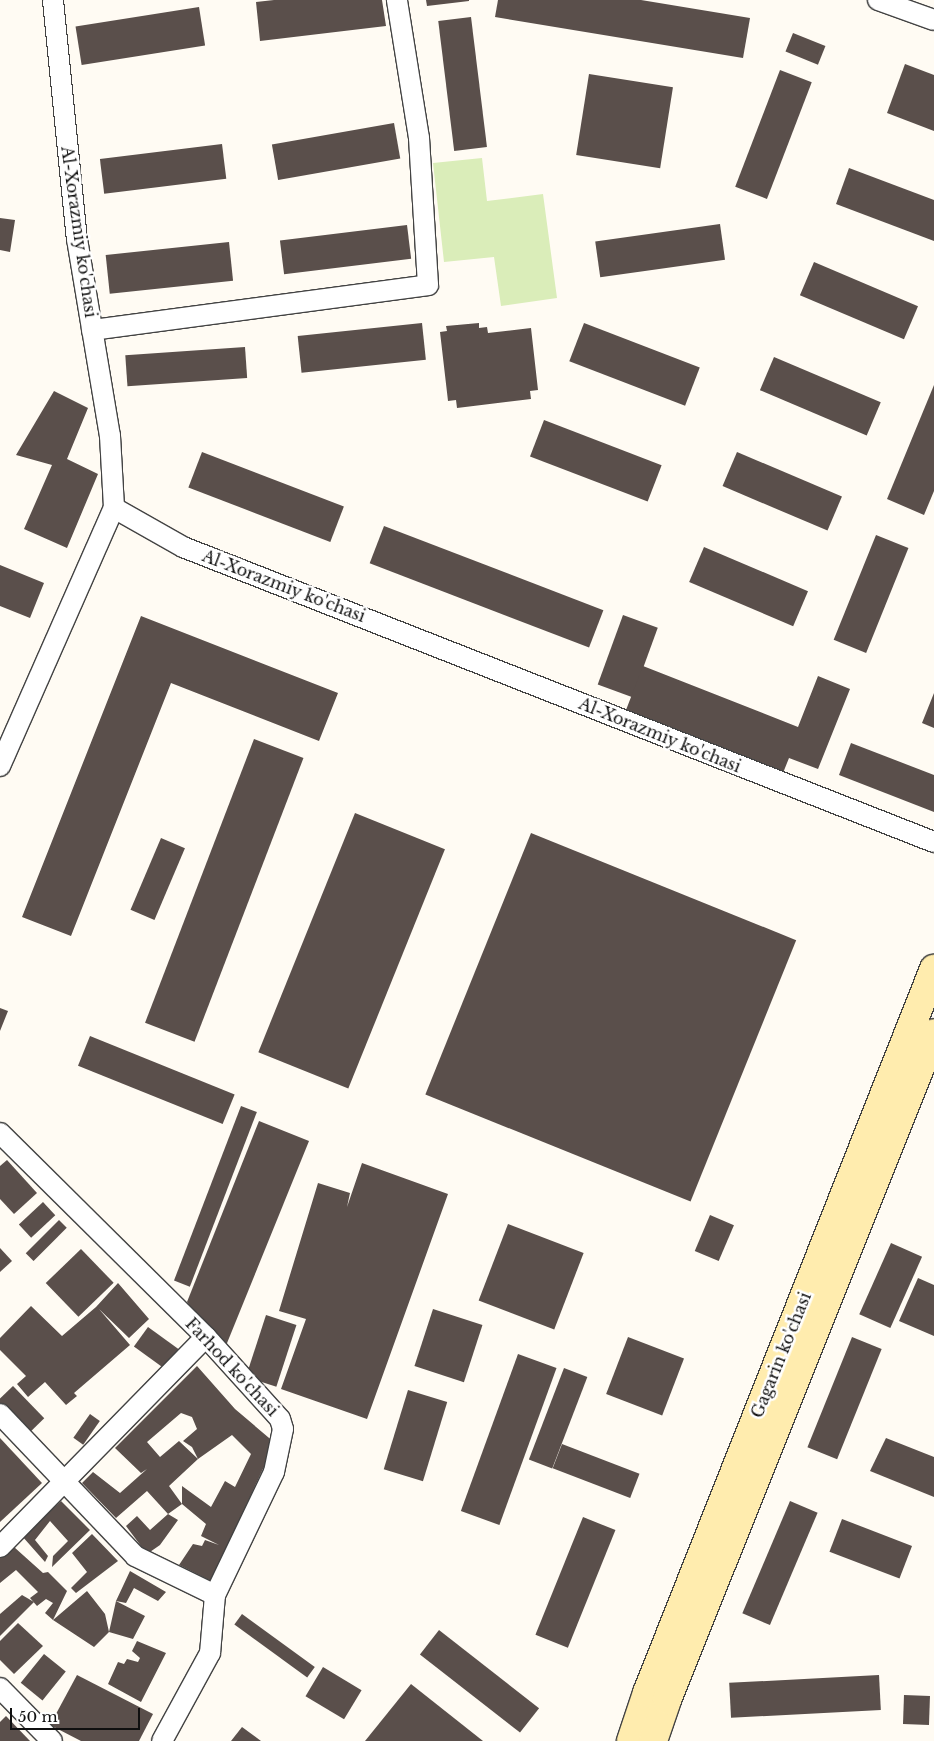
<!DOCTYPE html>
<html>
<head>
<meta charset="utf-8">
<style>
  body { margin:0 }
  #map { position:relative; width:934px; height:1741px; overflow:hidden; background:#fffbf3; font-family:"Libre Baskerville",serif }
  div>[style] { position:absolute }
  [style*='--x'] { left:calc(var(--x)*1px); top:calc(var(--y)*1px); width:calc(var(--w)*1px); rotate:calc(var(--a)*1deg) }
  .green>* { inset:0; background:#daedb9 }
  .building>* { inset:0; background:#5a4f4b; transform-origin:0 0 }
  .roads { filter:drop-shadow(1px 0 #434343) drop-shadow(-1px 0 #434343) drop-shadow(0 1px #434343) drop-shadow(0 -1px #434343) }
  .street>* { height:20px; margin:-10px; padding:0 10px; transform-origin:10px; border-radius:10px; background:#fff }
  .secondary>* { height:28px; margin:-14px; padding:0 14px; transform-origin:14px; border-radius:14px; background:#ffecae }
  span { translate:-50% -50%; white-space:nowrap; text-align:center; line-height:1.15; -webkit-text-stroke:5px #fff; paint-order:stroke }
  .street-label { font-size:16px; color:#101010 }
  .scale { position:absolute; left:10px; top:1708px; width:130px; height:22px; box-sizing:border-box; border:2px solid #101010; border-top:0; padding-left:6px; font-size:15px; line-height:18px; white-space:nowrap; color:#101010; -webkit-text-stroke:4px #fff; paint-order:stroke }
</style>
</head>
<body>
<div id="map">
  <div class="green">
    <i style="clip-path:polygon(482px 158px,487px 201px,543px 194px,557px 298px,501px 306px,494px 257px,444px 262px,433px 163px)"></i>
  </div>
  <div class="building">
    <i style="clip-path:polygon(274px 0,382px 0,386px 26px,260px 41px,256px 2px)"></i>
    <i style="clip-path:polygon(426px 0,469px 0,469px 1px,427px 6px)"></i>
    <i style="clip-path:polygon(498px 0,641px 0,750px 18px,743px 58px,495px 17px)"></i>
    <i style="left:199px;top:7px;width:39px;height:125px;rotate:81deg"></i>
    <i style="left:471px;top:17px;width:131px;height:33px;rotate:83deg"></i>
    <i style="left:793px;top:33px;width:35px;height:20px;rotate:22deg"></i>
    <i style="clip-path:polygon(905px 64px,934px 75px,934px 131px,887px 113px)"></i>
    <i style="left:780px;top:70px;width:34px;height:125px;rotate:21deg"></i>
    <i style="left:589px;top:74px;width:85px;height:82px;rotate:9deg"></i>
    <i style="left:394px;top:123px;width:36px;height:124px;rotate:80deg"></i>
    <i style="left:222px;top:144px;width:35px;height:123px;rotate:83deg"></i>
    <i style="clip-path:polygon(849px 168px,934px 200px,934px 241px,836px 204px)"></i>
    <i style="clip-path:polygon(0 218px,15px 220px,10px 252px,0 250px)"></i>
    <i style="left:720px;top:224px;width:36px;height:126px;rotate:82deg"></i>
    <i style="left:407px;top:225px;width:34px;height:128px;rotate:83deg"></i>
    <i style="left:229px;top:242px;width:39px;height:124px;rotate:84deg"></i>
    <i style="left:814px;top:262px;width:113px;height:36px;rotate:23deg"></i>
    <i style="left:422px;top:323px;width:37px;height:125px;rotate:84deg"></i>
    <i style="clip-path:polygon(479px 323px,479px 328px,487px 327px,488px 333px,531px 328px,538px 390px,530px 391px,531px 399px,457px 408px,456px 400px,448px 401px,440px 332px,447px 331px,446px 326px)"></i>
    <i style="left:584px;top:323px;width:124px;height:41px;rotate:21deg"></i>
    <i style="left:245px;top:347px;width:31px;height:120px;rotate:86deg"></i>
    <i style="left:774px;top:357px;width:116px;height:36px;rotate:23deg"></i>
    <i style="clip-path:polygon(934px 385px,934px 491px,924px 515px,887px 499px)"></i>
    <i style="clip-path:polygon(54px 391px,88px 408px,67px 459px,98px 474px,67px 548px,24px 529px,52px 465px,16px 455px)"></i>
    <i style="left:544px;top:420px;width:126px;height:39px;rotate:21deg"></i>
    <i style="left:202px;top:452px;width:152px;height:38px;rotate:21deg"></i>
    <i style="left:737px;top:452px;width:114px;height:37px;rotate:23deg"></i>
    <i style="left:384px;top:526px;width:235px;height:40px;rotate:21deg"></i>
    <i style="left:876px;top:535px;width:35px;height:113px;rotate:22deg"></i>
    <i style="left:704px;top:547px;width:113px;height:38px;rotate:23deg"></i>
    <i style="clip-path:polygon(0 565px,44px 583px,30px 618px,0 606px)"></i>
    <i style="left:623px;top:615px;width:37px;height:74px;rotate:20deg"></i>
    <i style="clip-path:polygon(141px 616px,338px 693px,319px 741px,171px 683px,71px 936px,22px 917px)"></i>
    <i style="clip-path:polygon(643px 666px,798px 727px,818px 676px,850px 689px,818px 769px,789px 758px,783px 773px,626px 710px)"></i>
    <i style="clip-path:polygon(934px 693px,934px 728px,922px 723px)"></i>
    <i style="left:254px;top:739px;width:53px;height:304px;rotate:21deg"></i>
    <i style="clip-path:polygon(851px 743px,934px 775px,934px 812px,839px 775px)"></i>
    <i style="left:355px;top:813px;width:97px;height:258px;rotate:22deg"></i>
    <i style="left:531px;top:833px;width:286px;height:282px;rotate:22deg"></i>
    <i style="left:161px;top:838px;width:26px;height:78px;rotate:23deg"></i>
    <i style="clip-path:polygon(0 1008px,8px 1011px,0 1031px)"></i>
    <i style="left:90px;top:1036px;width:156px;height:32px;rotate:22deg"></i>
    <i style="left:241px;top:1106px;width:17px;height:187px;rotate:21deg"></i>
    <i style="clip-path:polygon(259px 1121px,309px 1141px,223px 1353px,187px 1302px)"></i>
    <i style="clip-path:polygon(7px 1160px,37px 1193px,14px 1214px,0 1199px,0 1166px)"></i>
    <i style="clip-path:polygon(362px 1163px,448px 1194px,367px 1419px,281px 1389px,306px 1319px,279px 1311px,318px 1183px,350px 1193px,347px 1207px)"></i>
    <i style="left:43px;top:1202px;width:18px;height:33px;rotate:47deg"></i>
    <i style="left:710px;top:1215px;width:26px;height:39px;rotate:23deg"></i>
    <i style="left:59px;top:1220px;width:11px;height:47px;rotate:45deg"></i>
    <i style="left:508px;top:1224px;width:81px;height:82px;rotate:21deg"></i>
    <i style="left:891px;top:1243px;width:34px;height:78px;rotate:24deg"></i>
    <i style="clip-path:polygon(0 1248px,12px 1261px,0 1272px)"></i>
    <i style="left:81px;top:1249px;width:47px;height:49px;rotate:46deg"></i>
    <i style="clip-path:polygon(918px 1278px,934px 1285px,934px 1336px,899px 1321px)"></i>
    <i style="clip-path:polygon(118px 1283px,149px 1319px,129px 1338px,99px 1309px,130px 1345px,74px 1393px,77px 1396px,66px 1405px,45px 1382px,28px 1397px,17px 1384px,26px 1376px,0 1350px,0 1338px,31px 1306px,62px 1336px,96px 1307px)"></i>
    <i style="left:433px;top:1309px;width:52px;height:60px;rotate:18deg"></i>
    <i style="left:266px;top:1315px;width:32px;height:65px;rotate:18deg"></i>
    <i style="left:148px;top:1327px;width:41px;height:24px;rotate:36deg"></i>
    <i style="left:628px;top:1337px;width:60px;height:61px;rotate:21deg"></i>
    <i style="left:852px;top:1337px;width:32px;height:119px;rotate:22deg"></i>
    <i style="left:518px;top:1354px;width:41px;height:167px;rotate:20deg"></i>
    <i style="clip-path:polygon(evenodd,197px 1366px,235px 1409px,275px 1443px,211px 1581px,179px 1565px,193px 1544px,202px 1546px,205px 1540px,219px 1545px,201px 1536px,206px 1524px,182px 1504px,182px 1486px,211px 1507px,225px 1481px,235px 1487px,251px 1454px,232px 1435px,198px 1459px,169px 1486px,182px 1504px,168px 1514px,147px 1491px,116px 1518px,82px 1483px,93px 1472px,120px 1493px,147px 1469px,141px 1473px,115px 1448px,197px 1366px,181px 1413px,192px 1417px,197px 1429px,183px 1441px,192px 1447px,198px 1459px,179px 1441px,160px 1457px,147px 1442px,181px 1413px)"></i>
    <i style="left:564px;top:1368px;width:25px;height:98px;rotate:21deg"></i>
    <i style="left:13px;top:1386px;width:45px;height:21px;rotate:46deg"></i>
    <i style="left:408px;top:1390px;width:41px;height:83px;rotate:17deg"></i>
    <i style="left:90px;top:1414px;width:12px;height:29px;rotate:35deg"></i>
    <i style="clip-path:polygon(0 1438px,42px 1483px,0 1522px)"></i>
    <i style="clip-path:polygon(886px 1438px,934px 1457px,934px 1497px,870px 1471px)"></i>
    <i style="left:562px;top:1444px;width:83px;height:26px;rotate:21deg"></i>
    <i style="clip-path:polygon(61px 1501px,90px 1530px,52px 1567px,53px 1556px,68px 1541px,50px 1521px,35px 1540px,48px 1556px,45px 1562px,22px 1536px)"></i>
    <i style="left:790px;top:1501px;width:30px;height:122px;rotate:23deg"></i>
    <i style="clip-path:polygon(168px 1514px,178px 1520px,160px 1545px,147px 1554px,126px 1526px,137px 1516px,150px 1530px)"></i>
    <i style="left:583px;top:1517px;width:35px;height:127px;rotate:22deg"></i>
    <i style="left:842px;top:1519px;width:75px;height:35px;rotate:21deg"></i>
    <i style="clip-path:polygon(92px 1534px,118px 1561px,76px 1593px,71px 1588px,87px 1572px,72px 1553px)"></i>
    <i style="clip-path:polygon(14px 1547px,43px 1573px,48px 1572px,67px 1591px,53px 1620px,87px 1591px,105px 1614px,109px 1632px,116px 1601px,145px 1616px,133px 1639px,109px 1632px,94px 1647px,53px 1620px,45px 1613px,53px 1603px,46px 1599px,37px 1606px,30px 1598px,38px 1592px,16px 1570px,0 1583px,0 1557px)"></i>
    <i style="clip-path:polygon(130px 1571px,166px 1592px,158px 1601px,134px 1588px,126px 1603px,116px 1601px)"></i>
    <i style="clip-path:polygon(22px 1595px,34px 1602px,0 1636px,0 1614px)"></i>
    <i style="left:242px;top:1614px;width:90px;height:13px;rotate:36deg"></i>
    <i style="clip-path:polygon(18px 1623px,43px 1646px,14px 1674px,0 1660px,0 1641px)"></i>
    <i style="left:439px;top:1630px;width:127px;height:31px;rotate:38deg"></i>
    <i style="clip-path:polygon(137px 1641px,166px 1653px,141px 1702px,108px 1684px,118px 1662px,124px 1664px,127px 1659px,138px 1662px,140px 1658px,132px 1651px)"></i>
    <i style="left:44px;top:1654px;width:28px;height:37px;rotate:39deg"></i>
    <i style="left:323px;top:1667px;width:45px;height:34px;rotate:31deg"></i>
    <i style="clip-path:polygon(77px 1675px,153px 1714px,139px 1741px,81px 1741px,50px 1725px)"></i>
    <i style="left:879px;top:1675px;width:35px;height:150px;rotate:87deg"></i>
    <i style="clip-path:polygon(411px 1684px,483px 1741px,365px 1741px)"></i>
    <i style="left:904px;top:1695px;width:26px;height:29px;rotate:2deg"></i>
    <i style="clip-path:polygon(6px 1716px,30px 1741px,0 1741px,0 1722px)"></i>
    <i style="clip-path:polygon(242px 1727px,261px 1741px,231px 1741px)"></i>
  </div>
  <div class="roads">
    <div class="street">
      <i style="--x:53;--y:0;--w:240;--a:84.3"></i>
      <i style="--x:77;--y:239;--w:200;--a:80.5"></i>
      <i style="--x:110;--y:436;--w:72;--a:86.8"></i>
      <i style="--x:114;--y:508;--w:79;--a:29.5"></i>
      <i style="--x:183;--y:547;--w:807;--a:21.45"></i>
      <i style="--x:878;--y:0;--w:59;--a:19.7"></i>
      <i style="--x:92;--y:330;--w:339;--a:-7.6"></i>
      <i style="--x:428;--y:285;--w:147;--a:-93.5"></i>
      <i style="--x:419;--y:138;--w:140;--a:-99.1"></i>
      <i style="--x:0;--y:766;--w:282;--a:-66.2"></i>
      <i style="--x:0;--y:1133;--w:290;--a:44.7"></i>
      <i style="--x:206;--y:1337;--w:110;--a:47.9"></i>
      <i style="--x:280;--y:1419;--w:10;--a:73"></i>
      <i style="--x:283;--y:1429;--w:44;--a:101.8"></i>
      <i style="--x:274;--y:1472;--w:136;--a:115.6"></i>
      <i style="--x:215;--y:1595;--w:58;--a:94.9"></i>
      <i style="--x:210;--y:1653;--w:100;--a:118.6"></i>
      <i style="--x:0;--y:1414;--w:196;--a:46.4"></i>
      <i style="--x:135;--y:1556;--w:89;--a:26"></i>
      <i style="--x:0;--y:1547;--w:294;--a:-45.6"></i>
      <i style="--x:0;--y:1688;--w:74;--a:45.5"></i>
    </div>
    <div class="secondary">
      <i style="--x:631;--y:1741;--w:51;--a:-71.6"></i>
      <i style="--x:647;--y:1693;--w:779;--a:-68.38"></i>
      <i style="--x:653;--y:1741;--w:43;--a:-71.1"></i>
      <i style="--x:667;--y:1700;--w:718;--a:-68.18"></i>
    </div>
  </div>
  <div class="street-label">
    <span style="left:79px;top:232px;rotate:82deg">Al-Xorazmiy ko'chasi</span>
    <span style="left:284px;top:586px;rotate:21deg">Al-Xorazmiy ko'chasi</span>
    <span style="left:660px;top:735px;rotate:22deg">Al-Xorazmiy ko'chasi</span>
    <span style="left:781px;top:1355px;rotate:-68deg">Gagarin ko'chasi</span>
    <span style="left:232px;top:1367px;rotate:47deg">Farhod ko'chasi</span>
  </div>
  <div class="scale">50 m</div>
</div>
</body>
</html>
